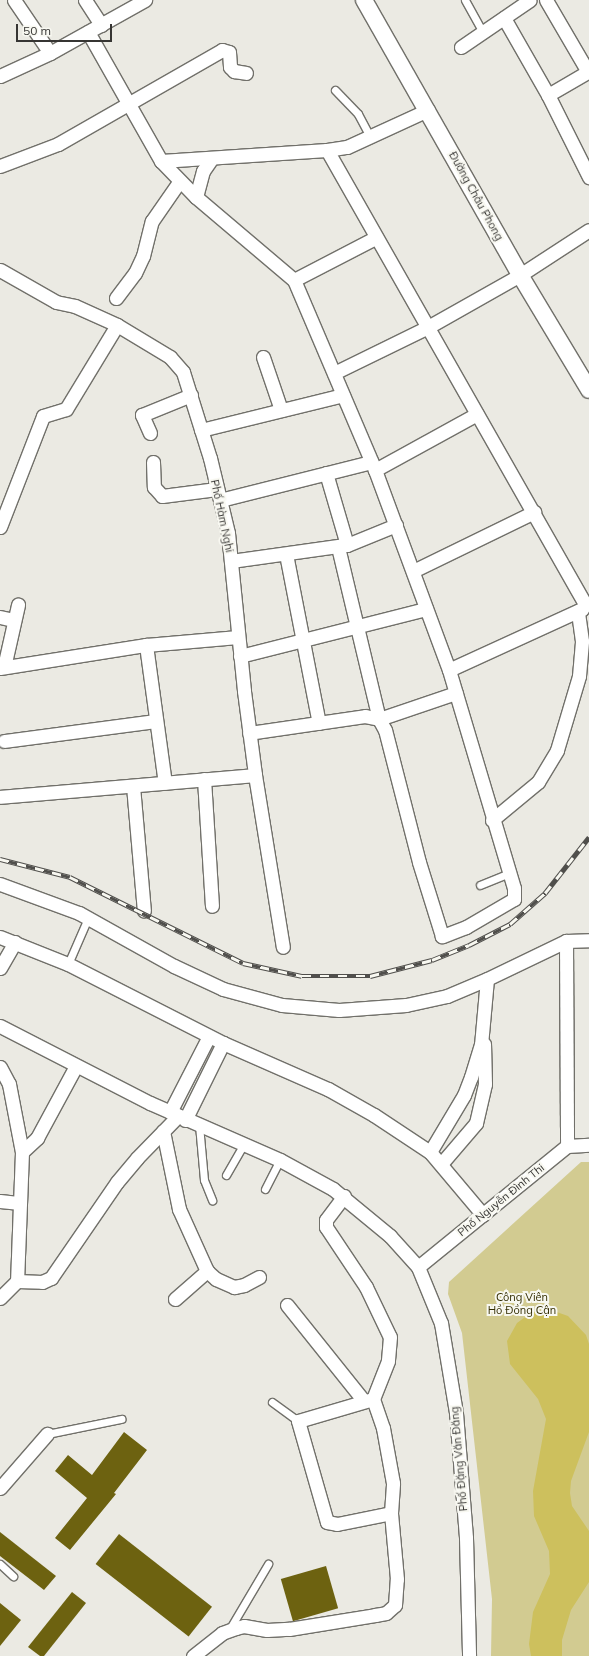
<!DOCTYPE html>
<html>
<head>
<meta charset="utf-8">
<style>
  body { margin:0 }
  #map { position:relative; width:589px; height:1656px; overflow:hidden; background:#ebeae3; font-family:Mulish,sans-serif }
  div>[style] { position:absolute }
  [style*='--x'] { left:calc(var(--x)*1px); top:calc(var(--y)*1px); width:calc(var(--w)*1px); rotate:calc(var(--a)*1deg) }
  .green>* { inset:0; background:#d2cb91 }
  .water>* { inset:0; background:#cdc05d }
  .building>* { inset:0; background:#6d6210; transform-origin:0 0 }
  .roads { filter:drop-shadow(1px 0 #71706a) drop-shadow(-1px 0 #71706a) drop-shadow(0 1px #71706a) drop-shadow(0 -1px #71706a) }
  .service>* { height:7px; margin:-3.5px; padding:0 3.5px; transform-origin:3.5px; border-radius:3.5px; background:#fff }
  .minor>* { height:13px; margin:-6.5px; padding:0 6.5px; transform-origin:6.5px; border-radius:6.5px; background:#fff }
  .tertiary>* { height:16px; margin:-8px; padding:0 8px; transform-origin:8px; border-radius:8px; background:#fff }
  .rail>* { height:4.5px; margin-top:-2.25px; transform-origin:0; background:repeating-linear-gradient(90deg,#f8f8f1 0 9px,#504f4c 0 18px); box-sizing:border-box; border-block:1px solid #504f4c }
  span { translate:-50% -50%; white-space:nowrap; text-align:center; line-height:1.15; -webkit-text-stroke:4px #f8f8f1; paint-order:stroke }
  .street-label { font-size:11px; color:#363533 }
  .park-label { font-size:11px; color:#322c00 }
  .scale { position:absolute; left:16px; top:24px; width:96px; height:18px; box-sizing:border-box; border:2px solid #363533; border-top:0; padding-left:5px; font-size:12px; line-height:14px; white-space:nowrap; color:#363533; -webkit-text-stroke:3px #f8f8f1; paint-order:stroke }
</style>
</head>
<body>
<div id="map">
  <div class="green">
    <i style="clip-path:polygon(581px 1162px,589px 1162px,589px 1656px,491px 1656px,492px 1599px,462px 1333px,448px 1294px,449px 1282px)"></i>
  </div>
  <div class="water">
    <i style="clip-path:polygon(551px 1310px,568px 1316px,586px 1335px,589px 1344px,589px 1432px,571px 1481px,570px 1493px,572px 1506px,589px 1531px,589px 1582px,571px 1610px,562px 1640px,562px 1656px,531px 1656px,529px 1644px,533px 1612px,550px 1574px,549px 1551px,534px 1516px,533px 1491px,546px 1419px,538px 1399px,510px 1364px,507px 1341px,517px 1323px,532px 1312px)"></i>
  </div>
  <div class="building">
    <i style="clip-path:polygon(124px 1432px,147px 1450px,114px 1493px,116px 1494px,70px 1550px,55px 1538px,87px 1498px,55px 1471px,68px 1455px,92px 1475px)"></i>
    <i style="clip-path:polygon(0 1532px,56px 1576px,44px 1590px,0 1556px)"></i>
    <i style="left:119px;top:1534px;width:118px;height:38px;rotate:38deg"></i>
    <i style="left:326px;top:1566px;width:44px;height:47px;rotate:74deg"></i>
    <i style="clip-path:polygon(72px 1592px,86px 1603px,44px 1656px,40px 1656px,28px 1647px)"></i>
    <i style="clip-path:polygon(0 1603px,21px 1620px,0 1646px)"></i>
  </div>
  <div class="roads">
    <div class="service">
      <i style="--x:465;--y:0;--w:37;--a:61"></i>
      <i style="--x:335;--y:90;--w:33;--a:46"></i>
      <i style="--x:358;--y:114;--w:27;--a:62"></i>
      <i style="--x:480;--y:885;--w:31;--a:-22"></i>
      <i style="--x:68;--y:964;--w:50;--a:-66.5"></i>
      <i style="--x:199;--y:1125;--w:55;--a:84.8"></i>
      <i style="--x:204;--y:1180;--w:22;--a:68"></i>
      <i style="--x:226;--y:1175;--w:36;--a:-60"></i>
      <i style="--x:265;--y:1189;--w:33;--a:-63"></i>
      <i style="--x:272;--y:1402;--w:32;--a:36"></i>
      <i style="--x:47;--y:1434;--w:76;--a:-11.5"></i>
      <i style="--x:0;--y:1564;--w:18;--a:43"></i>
      <i style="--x:229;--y:1630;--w:77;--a:-59.4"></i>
    </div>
    <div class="minor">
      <i style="--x:14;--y:0;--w:64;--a:55.8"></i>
      <i style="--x:85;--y:0;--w:30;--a:57"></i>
      <i style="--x:546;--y:0;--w:83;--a:59.7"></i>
      <i style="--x:504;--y:18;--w:89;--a:60.3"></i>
      <i style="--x:548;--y:95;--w:92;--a:63.4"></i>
      <i style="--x:88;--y:32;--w:148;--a:60.5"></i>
      <i style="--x:161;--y:161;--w:50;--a:45.8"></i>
      <i style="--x:196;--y:197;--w:128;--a:40.3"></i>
      <i style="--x:294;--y:280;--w:207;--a:66.9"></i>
      <i style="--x:375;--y:470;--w:213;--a:69.7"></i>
      <i style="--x:449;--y:670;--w:227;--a:73.4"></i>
      <i style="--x:514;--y:888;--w:11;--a:90"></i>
      <i style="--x:514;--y:899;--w:56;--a:149.7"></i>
      <i style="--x:466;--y:927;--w:26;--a:159"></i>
      <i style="--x:442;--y:936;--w:77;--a:-107.3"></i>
      <i style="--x:419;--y:862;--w:136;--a:-104.4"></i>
      <i style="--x:385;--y:730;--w:13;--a:-119"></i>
      <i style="--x:379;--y:719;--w:14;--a:-168"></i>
      <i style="--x:365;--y:716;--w:117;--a:171.7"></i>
      <i style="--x:461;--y:47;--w:83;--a:-34.3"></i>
      <i style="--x:0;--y:76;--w:55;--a:-24.7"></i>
      <i style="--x:50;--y:53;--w:109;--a:-29.2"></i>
      <i style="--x:548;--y:95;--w:48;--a:-30.3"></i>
      <i style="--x:327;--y:150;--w:522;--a:60.39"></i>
      <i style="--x:585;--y:604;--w:6;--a:121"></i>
      <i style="--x:582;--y:609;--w:146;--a:155.4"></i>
      <i style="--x:161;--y:161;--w:166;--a:-3.8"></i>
      <i style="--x:327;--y:150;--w:20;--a:-9"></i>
      <i style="--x:347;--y:147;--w:89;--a:-24.6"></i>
      <i style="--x:0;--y:166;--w:62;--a:-20.8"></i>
      <i style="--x:58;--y:144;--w:189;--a:-29.8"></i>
      <i style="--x:222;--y:50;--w:7;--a:16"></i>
      <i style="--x:229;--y:52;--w:15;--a:86"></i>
      <i style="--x:230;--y:67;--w:6;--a:45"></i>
      <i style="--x:234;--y:71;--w:12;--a:9"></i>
      <i style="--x:196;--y:197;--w:27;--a:-75"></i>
      <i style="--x:203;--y:171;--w:16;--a:-55"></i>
      <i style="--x:0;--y:270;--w:64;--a:29.7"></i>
      <i style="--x:56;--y:302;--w:19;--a:12"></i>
      <i style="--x:75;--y:306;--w:46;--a:24.3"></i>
      <i style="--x:117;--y:325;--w:62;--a:31.1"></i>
      <i style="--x:170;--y:357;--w:20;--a:49"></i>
      <i style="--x:183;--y:372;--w:90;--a:72.6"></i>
      <i style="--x:210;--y:458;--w:77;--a:76.5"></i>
      <i style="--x:228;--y:533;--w:159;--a:84.2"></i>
      <i style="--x:244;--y:691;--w:85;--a:82.5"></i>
      <i style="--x:255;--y:775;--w:256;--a:175.1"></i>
      <i style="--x:294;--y:280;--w:91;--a:-27.4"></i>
      <i style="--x:116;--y:298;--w:31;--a:-53"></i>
      <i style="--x:135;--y:273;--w:19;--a:-65"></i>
      <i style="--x:143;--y:256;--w:36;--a:-76"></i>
      <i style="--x:152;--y:221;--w:47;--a:-55.3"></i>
      <i style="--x:263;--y:357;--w:56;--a:71.2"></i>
      <i style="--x:334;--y:373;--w:105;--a:-26.1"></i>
      <i style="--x:428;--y:327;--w:106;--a:-29.5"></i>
      <i style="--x:520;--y:275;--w:82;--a:-33.1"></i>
      <i style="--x:201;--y:430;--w:146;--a:-13.8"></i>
      <i style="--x:150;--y:433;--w:20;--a:-114"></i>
      <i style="--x:142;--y:415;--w:53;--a:-22.2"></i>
      <i style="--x:153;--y:462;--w:25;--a:88"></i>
      <i style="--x:154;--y:487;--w:12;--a:48"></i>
      <i style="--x:162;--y:496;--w:55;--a:-7.3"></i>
      <i style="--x:375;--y:470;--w:116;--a:-28.8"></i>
      <i style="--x:326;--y:473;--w:75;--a:73.7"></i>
      <i style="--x:347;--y:545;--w:53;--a:-22.2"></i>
      <i style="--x:220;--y:500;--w:156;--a:-14.1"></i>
      <i style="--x:0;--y:527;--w:119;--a:-68.8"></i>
      <i style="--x:43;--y:416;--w:24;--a:-17"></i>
      <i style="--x:66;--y:409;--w:98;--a:-58.7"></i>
      <i style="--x:338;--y:547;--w:177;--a:76.6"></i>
      <i style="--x:379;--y:719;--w:81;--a:-18.7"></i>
      <i style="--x:286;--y:554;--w:172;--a:79"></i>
      <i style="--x:231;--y:561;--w:115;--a:-8"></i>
      <i style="--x:413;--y:571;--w:135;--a:-26"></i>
      <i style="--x:0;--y:617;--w:13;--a:13"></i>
      <i style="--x:146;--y:645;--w:139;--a:82.2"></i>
      <i style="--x:240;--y:656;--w:192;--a:-14.2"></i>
      <i style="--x:4;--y:667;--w:64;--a:-77.3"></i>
      <i style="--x:0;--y:668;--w:148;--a:-9"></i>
      <i style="--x:146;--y:645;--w:92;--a:-5"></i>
      <i style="--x:4;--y:741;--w:152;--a:-7.5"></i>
      <i style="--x:255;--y:775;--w:174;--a:80.8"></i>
      <i style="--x:204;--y:779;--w:127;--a:86.4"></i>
      <i style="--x:133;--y:786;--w:125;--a:85"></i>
      <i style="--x:492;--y:820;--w:60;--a:-39.6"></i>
      <i style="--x:538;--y:782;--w:37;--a:-59"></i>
      <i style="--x:557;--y:750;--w:77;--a:-73.4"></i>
      <i style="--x:579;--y:676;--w:35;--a:-85"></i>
      <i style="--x:582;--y:641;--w:30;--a:-98"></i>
      <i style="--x:0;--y:884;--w:84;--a:20.2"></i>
      <i style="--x:79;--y:913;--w:109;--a:29.2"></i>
      <i style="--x:174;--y:966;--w:54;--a:25.1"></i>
      <i style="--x:223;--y:989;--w:61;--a:15.2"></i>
      <i style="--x:282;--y:1005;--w:57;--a:5"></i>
      <i style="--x:339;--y:1010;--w:67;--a:-4.3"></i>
      <i style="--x:406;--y:1005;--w:42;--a:-12.4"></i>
      <i style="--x:447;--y:996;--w:43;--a:-23"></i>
      <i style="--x:0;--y:937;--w:73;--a:21.7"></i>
      <i style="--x:68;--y:964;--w:174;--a:27"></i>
      <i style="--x:223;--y:1043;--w:115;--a:23.7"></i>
      <i style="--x:328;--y:1089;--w:53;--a:29.5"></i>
      <i style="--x:374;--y:1115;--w:67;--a:33.5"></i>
      <i style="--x:430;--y:1152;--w:82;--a:49.9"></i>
      <i style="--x:566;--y:941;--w:205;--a:89.7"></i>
      <i style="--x:0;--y:968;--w:30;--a:-60"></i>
      <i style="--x:0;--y:1026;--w:169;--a:27.2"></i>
      <i style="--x:150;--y:1103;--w:142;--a:23.7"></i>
      <i style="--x:280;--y:1160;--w:60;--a:28.7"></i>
      <i style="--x:333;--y:1189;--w:74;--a:39.5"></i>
      <i style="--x:390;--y:1236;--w:42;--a:47.9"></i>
      <i style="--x:418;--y:1267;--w:61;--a:67.7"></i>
      <i style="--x:441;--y:1323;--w:91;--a:80.5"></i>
      <i style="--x:456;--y:1413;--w:125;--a:85.4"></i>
      <i style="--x:466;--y:1538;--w:118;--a:88.5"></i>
      <i style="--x:0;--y:1067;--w:19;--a:62"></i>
      <i style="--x:9;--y:1084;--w:69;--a:79.2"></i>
      <i style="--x:22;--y:1152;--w:129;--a:92.2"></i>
      <i style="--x:17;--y:1281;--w:24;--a:135"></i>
      <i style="--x:170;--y:1112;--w:85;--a:-62.8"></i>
      <i style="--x:185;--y:1120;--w:86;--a:-63.7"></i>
      <i style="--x:163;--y:1131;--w:80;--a:78.4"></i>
      <i style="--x:179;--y:1209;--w:68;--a:65.7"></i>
      <i style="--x:207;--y:1271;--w:12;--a:42"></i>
      <i style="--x:216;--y:1279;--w:20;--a:24"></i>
      <i style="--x:234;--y:1287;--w:10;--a:-11"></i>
      <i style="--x:244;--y:1285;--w:17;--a:-28"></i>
      <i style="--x:22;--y:1152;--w:21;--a:-43"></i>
      <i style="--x:37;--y:1138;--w:82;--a:-61.6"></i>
      <i style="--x:430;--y:1152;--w:66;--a:-59.2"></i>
      <i style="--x:464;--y:1095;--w:19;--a:-69"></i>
      <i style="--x:471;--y:1077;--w:34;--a:-73"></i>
      <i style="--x:481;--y:1045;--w:66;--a:-84.8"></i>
      <i style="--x:487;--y:979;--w:88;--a:-25.7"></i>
      <i style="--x:566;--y:941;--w:23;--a:-2"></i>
      <i style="--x:441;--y:1164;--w:54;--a:-49.5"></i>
      <i style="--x:476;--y:1123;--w:40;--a:-77"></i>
      <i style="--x:485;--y:1084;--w:40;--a:-91.4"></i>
      <i style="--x:344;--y:1196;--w:30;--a:127"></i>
      <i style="--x:326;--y:1220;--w:7;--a:90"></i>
      <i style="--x:326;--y:1227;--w:72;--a:56.3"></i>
      <i style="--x:366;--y:1287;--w:55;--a:64.4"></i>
      <i style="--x:390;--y:1337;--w:24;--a:95"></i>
      <i style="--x:388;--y:1361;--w:41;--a:111.5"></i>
      <i style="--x:0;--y:1201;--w:20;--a:6"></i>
      <i style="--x:418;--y:1267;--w:192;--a:-39.1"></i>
      <i style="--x:567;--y:1146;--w:22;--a:-3"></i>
      <i style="--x:17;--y:1281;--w:25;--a:2"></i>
      <i style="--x:42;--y:1282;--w:10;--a:-24"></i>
      <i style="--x:51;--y:1278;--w:116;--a:-55.5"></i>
      <i style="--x:117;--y:1182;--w:31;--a:-50"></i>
      <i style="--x:137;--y:1158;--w:59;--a:-45.7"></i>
      <i style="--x:175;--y:1299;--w:43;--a:-41.2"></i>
      <i style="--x:287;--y:1305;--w:123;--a:51.3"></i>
      <i style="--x:0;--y:1488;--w:72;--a:-49"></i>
      <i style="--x:193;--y:1656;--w:37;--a:-38"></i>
      <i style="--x:222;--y:1633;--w:15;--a:-20"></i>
      <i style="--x:236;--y:1628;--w:8;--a:-14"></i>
      <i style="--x:244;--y:1626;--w:23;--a:10"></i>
      <i style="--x:267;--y:1630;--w:22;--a:-3"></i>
      <i style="--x:289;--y:1629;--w:87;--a:-9.2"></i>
      <i style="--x:375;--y:1615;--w:11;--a:-10"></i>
      <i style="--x:386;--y:1613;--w:12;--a:-42"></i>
      <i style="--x:395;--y:1605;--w:26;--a:-86"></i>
      <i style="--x:397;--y:1579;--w:66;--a:-95.2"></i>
      <i style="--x:391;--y:1513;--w:30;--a:-86"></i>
      <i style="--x:393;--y:1483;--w:56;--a:-100.3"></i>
      <i style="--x:383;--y:1428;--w:31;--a:-109"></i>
      <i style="--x:373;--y:1399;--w:78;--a:163.7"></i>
      <i style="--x:298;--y:1421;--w:105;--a:74"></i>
      <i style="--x:327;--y:1522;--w:10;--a:11"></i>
      <i style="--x:337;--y:1524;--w:55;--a:-11.5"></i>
    </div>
    <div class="tertiary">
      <i style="--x:364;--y:0;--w:316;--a:60.4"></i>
      <i style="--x:520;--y:275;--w:134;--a:59"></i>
    </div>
  </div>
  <div class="rail">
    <i style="--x:0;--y:859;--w:72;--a:14.4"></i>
    <i style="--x:70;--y:877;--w:193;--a:26.4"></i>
    <i style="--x:243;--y:963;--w:60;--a:12.4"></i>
    <i style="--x:302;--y:976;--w:68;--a:0"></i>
    <i style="--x:370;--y:976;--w:64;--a:-14.5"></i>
    <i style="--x:432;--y:960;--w:40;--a:-22"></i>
    <i style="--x:469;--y:945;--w:46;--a:-27.1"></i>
    <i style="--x:510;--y:924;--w:47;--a:-41.5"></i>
    <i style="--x:545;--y:893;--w:71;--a:-51.8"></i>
  </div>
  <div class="street-label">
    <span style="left:476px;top:196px;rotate:61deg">Đường Châu Phong</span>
    <span style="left:222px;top:516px;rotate:78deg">Phố Hàm Nghi</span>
    <span style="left:501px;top:1200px;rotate:-39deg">Phố Nguyễn Đình Thi</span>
    <span style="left:459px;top:1459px;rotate:-95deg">Phố Đặng Văn Đăng</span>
  </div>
  <div class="park-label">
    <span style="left:522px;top:1304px">Công Viên<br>Hồ Đồng Cận</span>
  </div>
  <div class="scale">50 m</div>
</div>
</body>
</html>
